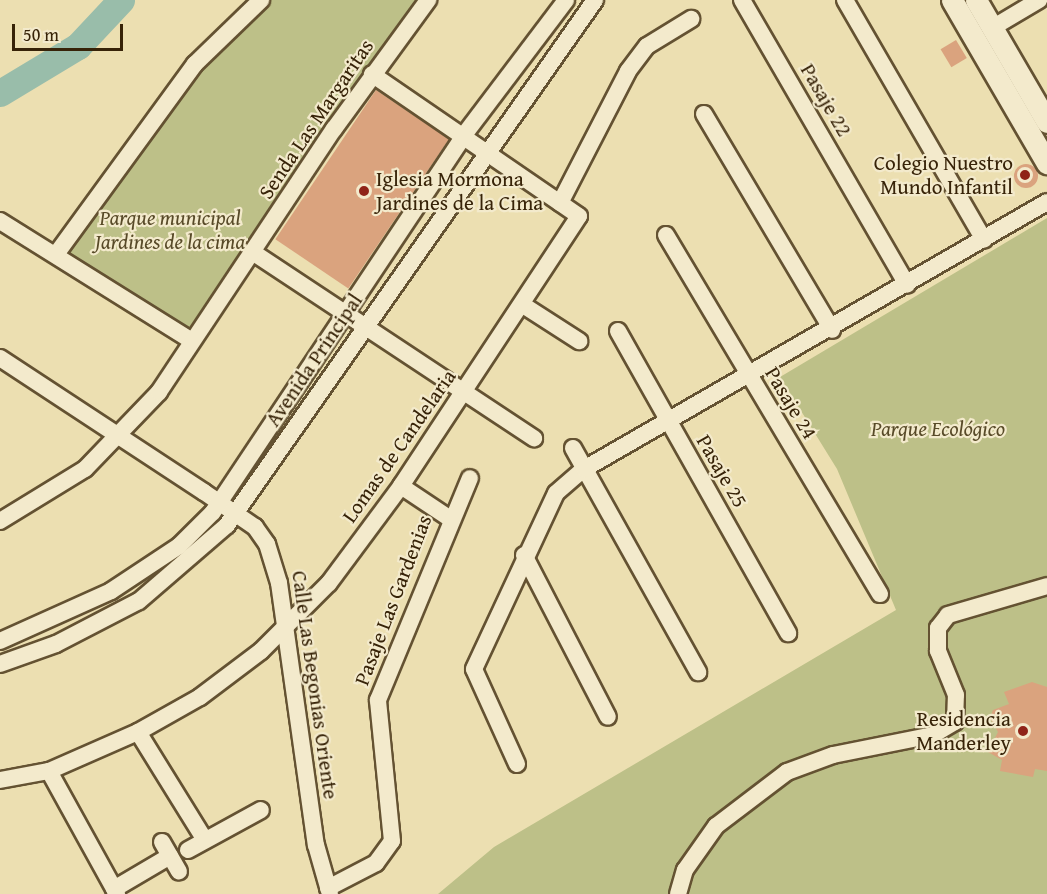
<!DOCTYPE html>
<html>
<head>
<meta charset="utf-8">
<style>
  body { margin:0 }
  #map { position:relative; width:1047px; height:894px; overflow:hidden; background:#ecdfb1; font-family:"Gentium Book Plus",serif }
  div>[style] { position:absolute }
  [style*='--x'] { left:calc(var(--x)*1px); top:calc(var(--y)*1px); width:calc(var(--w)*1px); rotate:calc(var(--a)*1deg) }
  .green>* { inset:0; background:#bdc088 }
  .river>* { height:27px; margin:-13.5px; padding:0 13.5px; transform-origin:13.5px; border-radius:13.5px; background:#99bdaa }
  .building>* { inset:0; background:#daa37e; transform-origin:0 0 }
  .round { border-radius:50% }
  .roads { filter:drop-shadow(2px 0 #645232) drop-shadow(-2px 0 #645232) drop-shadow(0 2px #645232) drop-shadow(0 -2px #645232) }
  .minor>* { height:16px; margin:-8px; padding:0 8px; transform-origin:8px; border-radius:8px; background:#f3eacc }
  .tertiary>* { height:21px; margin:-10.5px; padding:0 10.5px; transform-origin:10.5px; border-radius:10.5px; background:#f3eacc }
  .dots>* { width:16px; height:16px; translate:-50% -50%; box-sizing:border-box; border:3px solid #f3eacc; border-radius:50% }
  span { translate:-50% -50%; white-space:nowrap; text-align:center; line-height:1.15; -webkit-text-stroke:4.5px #f3eacc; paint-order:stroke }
  .street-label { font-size:21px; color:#372308 }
  .poi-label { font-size:21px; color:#372308 }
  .right { translate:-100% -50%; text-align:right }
  .left { translate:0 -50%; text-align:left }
  .park-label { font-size:21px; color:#584a28; font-style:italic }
  .scale { position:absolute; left:12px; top:24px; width:111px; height:27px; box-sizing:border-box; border:3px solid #372308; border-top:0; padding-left:8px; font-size:18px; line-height:21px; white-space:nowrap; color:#372308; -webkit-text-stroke:4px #f3eacc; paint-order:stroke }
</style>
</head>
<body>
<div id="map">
  <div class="green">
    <i style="clip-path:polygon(271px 0,420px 0,371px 61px,187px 331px,66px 252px,197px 74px)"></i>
    <i style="clip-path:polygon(1047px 218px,1047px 894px,438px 894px,494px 847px,896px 610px,837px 469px,780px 377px)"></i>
  </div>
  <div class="river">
    <i style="--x:0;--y:93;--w:91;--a:-31.1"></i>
    <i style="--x:78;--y:46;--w:63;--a:-46.9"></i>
  </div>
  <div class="building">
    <i style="left:956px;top:40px;width:21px;height:18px;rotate:59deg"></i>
    <i style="left:376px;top:90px;width:88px;height:180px;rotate:34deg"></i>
    <i class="round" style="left:1014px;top:164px;width:24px;height:24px"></i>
    <i style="clip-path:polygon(1032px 682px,1047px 687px,1047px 771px,1035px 769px,1033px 777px,1000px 771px,1002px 760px,988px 752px,998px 732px,990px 718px,993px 710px,1009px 704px,1004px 692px)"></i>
  </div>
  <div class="roads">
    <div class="minor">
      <i style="--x:742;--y:0;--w:329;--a:59.9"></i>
      <i style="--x:845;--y:0;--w:277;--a:59.9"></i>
      <i style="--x:992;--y:28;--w:55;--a:-30.8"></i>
      <i style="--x:704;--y:114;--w:251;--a:59.3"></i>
      <i style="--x:560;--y:203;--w:148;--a:-62.7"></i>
      <i style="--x:628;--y:71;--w:31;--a:-53"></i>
      <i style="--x:647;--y:46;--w:52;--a:-31.5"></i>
      <i style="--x:0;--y:221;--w:226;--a:32"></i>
      <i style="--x:666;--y:235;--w:418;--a:59.2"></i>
      <i style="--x:57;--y:253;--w:234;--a:-53.9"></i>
      <i style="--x:195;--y:64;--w:92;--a:-44.1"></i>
      <i style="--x:254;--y:253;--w:336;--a:33.5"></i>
      <i style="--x:523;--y:305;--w:67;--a:32.7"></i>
      <i style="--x:618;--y:331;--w:347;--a:60.6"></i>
      <i style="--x:0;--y:358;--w:244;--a:33.3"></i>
      <i style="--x:204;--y:492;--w:62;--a:34.5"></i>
      <i style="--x:255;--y:527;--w:21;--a:55"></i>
      <i style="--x:267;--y:544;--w:41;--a:72.9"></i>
      <i style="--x:279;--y:583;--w:265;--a:82"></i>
      <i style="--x:316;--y:845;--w:51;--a:74.1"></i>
      <i style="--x:573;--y:448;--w:257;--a:60.8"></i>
      <i style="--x:401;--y:486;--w:58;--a:33.7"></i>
      <i style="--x:0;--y:521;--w:100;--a:-31.5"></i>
      <i style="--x:85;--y:469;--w:107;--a:-46.1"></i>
      <i style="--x:159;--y:392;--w:316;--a:-56.4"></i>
      <i style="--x:334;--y:129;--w:160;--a:-53.9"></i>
      <i style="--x:524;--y:555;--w:182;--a:62.6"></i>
      <i style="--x:0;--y:641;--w:122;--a:-24.2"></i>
      <i style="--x:111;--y:591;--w:82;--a:-33.5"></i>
      <i style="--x:179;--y:546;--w:48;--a:-45"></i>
      <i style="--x:213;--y:512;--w:453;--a:-56.3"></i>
      <i style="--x:464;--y:135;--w:169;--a:-52.9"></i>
      <i style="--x:0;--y:664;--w:59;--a:-19.7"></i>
      <i style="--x:56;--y:644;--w:93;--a:-27.4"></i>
      <i style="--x:139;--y:601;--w:116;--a:-40.8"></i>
      <i style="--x:227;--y:525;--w:641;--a:-54.97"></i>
      <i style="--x:138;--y:732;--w:127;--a:58.2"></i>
      <i style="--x:517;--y:764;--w:104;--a:-114.4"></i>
      <i style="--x:474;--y:669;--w:194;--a:-65"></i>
      <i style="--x:556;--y:493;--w:37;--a:-41"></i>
      <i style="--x:584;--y:469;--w:534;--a:-29.97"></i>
      <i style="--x:49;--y:771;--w:141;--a:61.1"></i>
      <i style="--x:0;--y:780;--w:50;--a:-10.4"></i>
      <i style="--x:49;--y:771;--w:97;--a:-23.7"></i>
      <i style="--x:138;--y:732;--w:71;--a:-29.4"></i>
      <i style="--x:200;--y:697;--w:76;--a:-37"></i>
      <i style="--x:261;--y:651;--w:96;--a:-45"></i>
      <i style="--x:329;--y:583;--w:121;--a:-53.4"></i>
      <i style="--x:401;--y:486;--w:323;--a:-56.6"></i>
      <i style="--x:579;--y:216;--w:251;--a:-145.6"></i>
      <i style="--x:162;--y:842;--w:34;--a:60"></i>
      <i style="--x:188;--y:850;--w:83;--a:-28.7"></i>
      <i style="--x:328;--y:888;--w:54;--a:-27.5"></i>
      <i style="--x:376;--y:863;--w:27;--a:-54"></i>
      <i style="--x:392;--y:841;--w:142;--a:-95.7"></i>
      <i style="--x:378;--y:700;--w:240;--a:-67.5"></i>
      <i style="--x:114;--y:889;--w:65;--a:-30.5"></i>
      <i style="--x:678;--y:894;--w:25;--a:-74"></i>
      <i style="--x:685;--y:870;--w:54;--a:-54.8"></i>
      <i style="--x:716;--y:826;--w:89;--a:-37.3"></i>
      <i style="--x:787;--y:772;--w:49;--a:-20.3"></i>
      <i style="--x:833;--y:755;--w:102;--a:-11.3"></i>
      <i style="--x:933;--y:735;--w:26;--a:-31"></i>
      <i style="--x:955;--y:722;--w:27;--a:-88"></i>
      <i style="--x:956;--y:695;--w:48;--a:-112.2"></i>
      <i style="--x:938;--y:651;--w:23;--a:-90"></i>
      <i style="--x:938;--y:628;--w:16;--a:-52"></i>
      <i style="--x:948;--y:615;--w:103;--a:-16.3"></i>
    </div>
    <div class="tertiary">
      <i style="--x:952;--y:0;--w:189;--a:59.8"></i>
      <i style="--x:976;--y:0;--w:141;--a:59.8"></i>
    </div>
  </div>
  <div class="dots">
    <i style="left:1025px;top:175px;background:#8f2418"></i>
    <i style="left:364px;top:191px;background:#8f2418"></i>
    <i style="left:1023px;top:731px;background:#8f2418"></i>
  </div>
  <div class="street-label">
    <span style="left:826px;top:100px;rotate:60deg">Pasaje 22</span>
    <span style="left:316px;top:119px;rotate:-56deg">Senda Las Margaritas</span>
    <span style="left:314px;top:360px;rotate:-56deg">Avenida Principal</span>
    <span style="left:791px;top:403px;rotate:59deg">Pasaje 24</span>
    <span style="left:399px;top:446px;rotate:-55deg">Lomas de Candelaria</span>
    <span style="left:722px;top:471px;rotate:60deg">Pasaje 25</span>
    <span style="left:393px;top:600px;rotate:-69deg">Pasaje Las Gardenias</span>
    <span style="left:315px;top:685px;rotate:82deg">Calle Las Begonias Oriente</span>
  </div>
  <div class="poi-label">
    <span class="right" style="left:1013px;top:175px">Colegio Nuestro<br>Mundo Infantil</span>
    <span class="left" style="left:376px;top:191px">Iglesia Mormona<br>Jardines de la Cima</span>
    <span class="right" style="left:1011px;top:731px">Residencia<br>Manderley</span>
  </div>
  <div class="park-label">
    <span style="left:170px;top:230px">Parque municipal<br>Jardines de la cima</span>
    <span style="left:938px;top:429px">Parque Ecológico</span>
  </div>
  <div class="scale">50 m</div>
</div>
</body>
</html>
